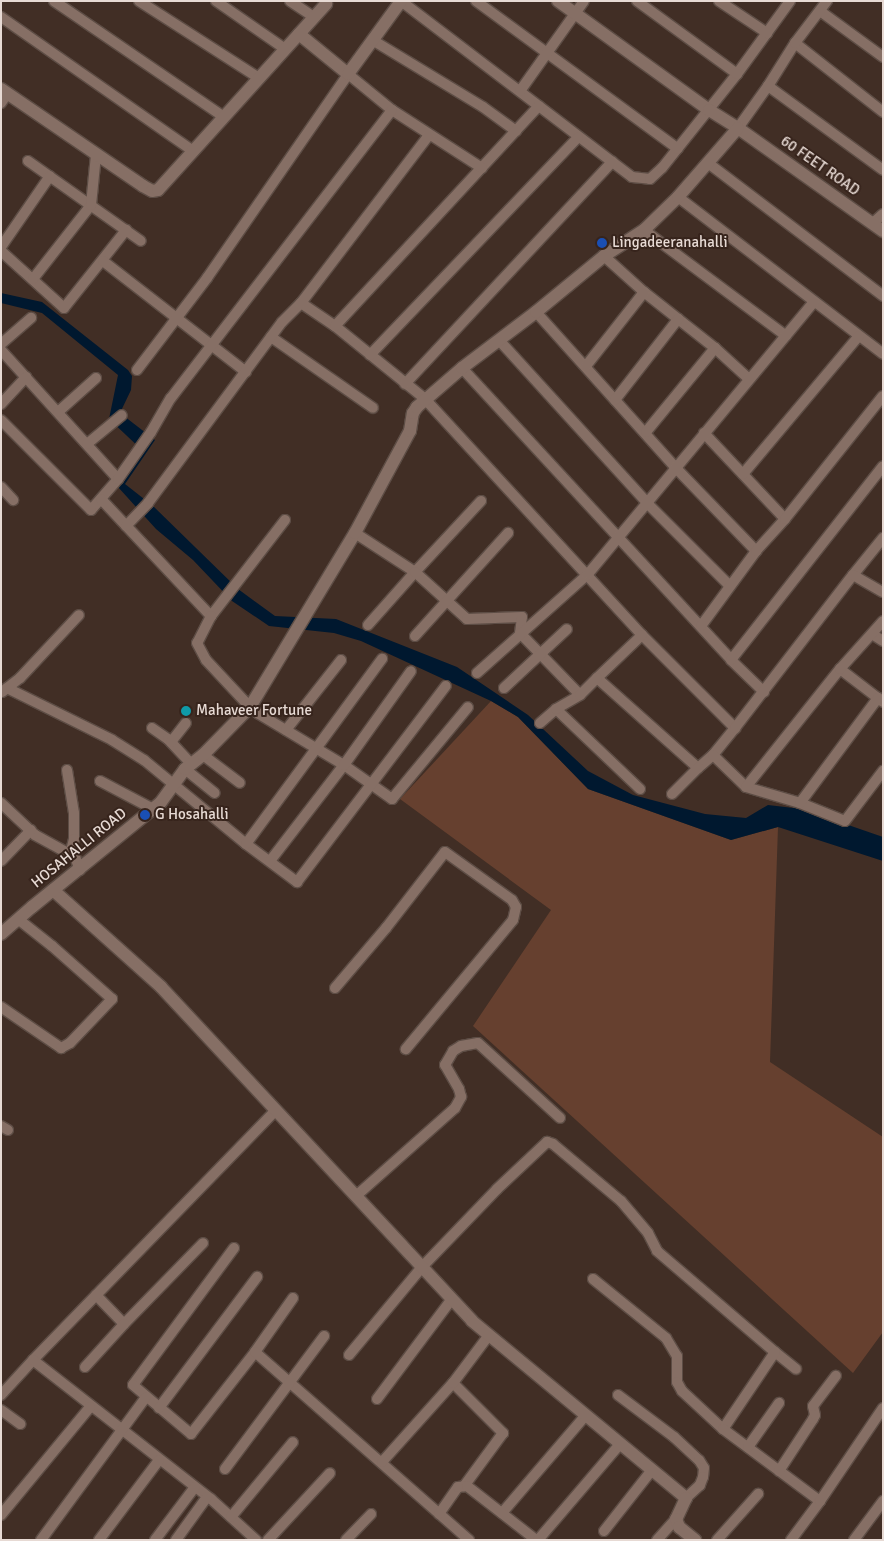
<!DOCTYPE html>
<html>
<head>
<meta charset="utf-8">
<style>
  body { margin:0 }
  #map { position:relative; width:884px; height:1541px; overflow:hidden; background:#412e25; font-family:Signika,sans-serif }
  div>[style] { position:absolute }
  [style*='--x'] { left:calc(var(--x)*1px); top:calc(var(--y)*1px); width:calc(var(--w)*1px); rotate:calc(var(--a)*1deg) }
  .green>* { inset:0; background:#66402f }
  .water>* { inset:0; background:#00182f }
  .roads { filter:drop-shadow(1px 0 #5d4d45) drop-shadow(-1px 0 #5d4d45) drop-shadow(0 1px #5d4d45) drop-shadow(0 -1px #5d4d45) }
  .minor>* { height:10px; margin:-5px; padding:0 5px; transform-origin:5px; border-radius:5px; background:#866f65 }
  .tertiary>* { height:12px; margin:-6px; padding:0 6px; transform-origin:6px; border-radius:6px; background:#866f65 }
  .dots>* { width:14px; height:14px; translate:-50% -50%; box-sizing:border-box; border:2px solid #37241c; border-radius:50% }
  span { translate:-50% -50%; white-space:nowrap; text-align:center; line-height:1.15; -webkit-text-stroke:4px #37241c; paint-order:stroke }
  .street-label { font-size:15px; color:#e7dad4 }
  .poi-label { font-size:15px; color:#e7dad4 }
  .left { translate:0 -50%; text-align:left }
  .frame { position:absolute; inset:0; border:2px solid #e7dad4; pointer-events:none }
</style>
</head>
<body>
<div id="map">
  <div class="green">
    <i style="clip-path:polygon(491px 701px,518px 717px,588px 789px,731px 840px,778px 827px,770px 1062px,883px 1137px,883px 1332px,853px 1373px,473px 1026px,551px 910px,400px 799px)"></i>
  </div>
  <div class="water">
    <i style="clip-path:polygon(1px 293px,42px 302px,128px 370px,132px 376px,131px 390px,120px 413px,155px 440px,125px 484px,153px 506px,238px 589px,275px 616px,336px 619px,457px 667px,528px 715px,588px 771px,633px 795px,705px 814px,746px 818px,768px 805px,802px 809px,883px 837px,883px 861px,778px 827px,731px 840px,588px 789px,518px 717px,491px 701px,361px 641px,334px 633px,269px 626px,232px 601px,193px 560px,156px 529px,118px 487px,143px 451px,109px 419px,118px 375px,42px 313px,1px 303px)"></i>
  </div>
  <div class="roads">
    <div class="minor">
      <i style="--x:54;--y:1;--w:206;--a:34.3"></i>
      <i style="--x:139;--y:1;--w:143;--a:32.7"></i>
      <i style="--x:216;--y:1;--w:84;--a:34.8"></i>
      <i style="--x:290;--y:1;--w:29;--a:34"></i>
      <i style="--x:401;--y:1;--w:290;--a:37.3"></i>
      <i style="--x:632;--y:177;--w:18;--a:6"></i>
      <i style="--x:650;--y:179;--w:16;--a:-43"></i>
      <i style="--x:662;--y:168;--w:120;--a:-51.4"></i>
      <i style="--x:737;--y:74;--w:90;--a:-54"></i>
      <i style="--x:476;--y:1;--w:250;--a:36.2"></i>
      <i style="--x:637;--y:1;--w:124;--a:36.1"></i>
      <i style="--x:719;--y:1;--w:58;--a:33.7"></i>
      <i style="--x:820;--y:11;--w:78;--a:36.1"></i>
      <i style="--x:1;--y:17;--w:234;--a:34.9"></i>
      <i style="--x:374;--y:41;--w:127;--a:31.2"></i>
      <i style="--x:483;--y:107;--w:41;--a:36"></i>
      <i style="--x:795;--y:43;--w:112;--a:38.1"></i>
      <i style="--x:768;--y:86;--w:142;--a:36.1"></i>
      <i style="--x:520;--y:91;--w:110;--a:-54.6"></i>
      <i style="--x:1;--y:103;--w:11;--a:-56"></i>
      <i style="--x:738;--y:128;--w:52;--a:-54.5"></i>
      <i style="--x:768;--y:86;--w:51;--a:-57.9"></i>
      <i style="--x:795;--y:43;--w:53;--a:-52.7"></i>
      <i style="--x:28;--y:161;--w:138;--a:35.3"></i>
      <i style="--x:708;--y:163;--w:220;--a:37.2"></i>
      <i style="--x:678;--y:197;--w:258;--a:37.4"></i>
      <i style="--x:873;--y:223;--w:13;--a:-42"></i>
      <i style="--x:644;--y:230;--w:177;--a:36.7"></i>
      <i style="--x:1;--y:247;--w:86;--a:-55.4"></i>
      <i style="--x:1;--y:251;--w:85;--a:42.1"></i>
      <i style="--x:64;--y:308;--w:100;--a:-51.5"></i>
      <i style="--x:604;--y:256;--w:54;--a:42"></i>
      <i style="--x:644;--y:292;--w:90;--a:38.3"></i>
      <i style="--x:715;--y:348;--w:46;--a:42.4"></i>
      <i style="--x:103;--y:261;--w:181;--a:37.8"></i>
      <i style="--x:33;--y:279;--w:94;--a:-51.9"></i>
      <i style="--x:91;--y:205;--w:50;--a:-84.3"></i>
      <i style="--x:301;--y:303;--w:41;--a:34.1"></i>
      <i style="--x:335;--y:326;--w:116;--a:39"></i>
      <i style="--x:425;--y:399;--w:321;--a:47.4"></i>
      <i style="--x:642;--y:635;--w:132;--a:45"></i>
      <i style="--x:536;--y:312;--w:208;--a:48.1"></i>
      <i style="--x:675;--y:467;--w:117;--a:46"></i>
      <i style="--x:335;--y:326;--w:300;--a:-47.2"></i>
      <i style="--x:271;--y:337;--w:124;--a:34.8"></i>
      <i style="--x:499;--y:340;--w:222;--a:47.7"></i>
      <i style="--x:648;--y:504;--w:115;--a:45"></i>
      <i style="--x:1;--y:344;--w:40;--a:-41"></i>
      <i style="--x:1;--y:350;--w:174;--a:47.8"></i>
      <i style="--x:118;--y:479;--w:41;--a:131.1"></i>
      <i style="--x:91;--y:510;--w:127;--a:-135"></i>
      <i style="--x:370;--y:355;--w:301;--a:-46.3"></i>
      <i style="--x:586;--y:366;--w:94;--a:-51.9"></i>
      <i style="--x:462;--y:368;--w:397;--a:47.3"></i>
      <i style="--x:731;--y:660;--w:46;--a:44.1"></i>
      <i style="--x:137;--y:370;--w:116;--a:-52.7"></i>
      <i style="--x:207;--y:278;--w:248;--a:-55.3"></i>
      <i style="--x:348;--y:74;--w:57;--a:39.3"></i>
      <i style="--x:392;--y:110;--w:107;--a:32.8"></i>
      <i style="--x:405;--y:384;--w:304;--a:-47"></i>
      <i style="--x:615;--y:400;--w:103;--a:-52.1"></i>
      <i style="--x:1;--y:404;--w:37;--a:-47"></i>
      <i style="--x:58;--y:412;--w:51;--a:-41.8"></i>
      <i style="--x:646;--y:432;--w:109;--a:-50.6"></i>
      <i style="--x:704;--y:433;--w:118;--a:46.7"></i>
      <i style="--x:87;--y:444;--w:45;--a:-39.6"></i>
      <i style="--x:743;--y:474;--w:180;--a:-50"></i>
      <i style="--x:118;--y:479;--w:57;--a:-54.9"></i>
      <i style="--x:151;--y:432;--w:39;--a:-60"></i>
      <i style="--x:171;--y:398;--w:363;--a:-52.5"></i>
      <i style="--x:1;--y:487;--w:18;--a:47"></i>
      <i style="--x:101;--y:499;--w:161;--a:46.8"></i>
      <i style="--x:285;--y:520;--w:121;--a:127.6"></i>
      <i style="--x:211;--y:616;--w:30;--a:117"></i>
      <i style="--x:197;--y:643;--w:19;--a:62"></i>
      <i style="--x:206;--y:660;--w:64;--a:46.9"></i>
      <i style="--x:250;--y:707;--w:11;--a:38"></i>
      <i style="--x:259;--y:714;--w:99;--a:31"></i>
      <i style="--x:344;--y:765;--w:59;--a:35.3"></i>
      <i style="--x:392;--y:799;--w:119;--a:-50.4"></i>
      <i style="--x:126;--y:526;--w:32;--a:-46"></i>
      <i style="--x:148;--y:503;--w:225;--a:-53.5"></i>
      <i style="--x:282;--y:322;--w:27;--a:-45"></i>
      <i style="--x:301;--y:303;--w:211;--a:-52.7"></i>
      <i style="--x:355;--y:533;--w:72;--a:33"></i>
      <i style="--x:415;--y:572;--w:97;--a:-47.1"></i>
      <i style="--x:853;--y:575;--w:48;--a:-51"></i>
      <i style="--x:368;--y:625;--w:71;--a:-48.4"></i>
      <i style="--x:415;--y:572;--w:70;--a:42.1"></i>
      <i style="--x:467;--y:619;--w:55;--a:-2.1"></i>
      <i style="--x:522;--y:617;--w:16;--a:97"></i>
      <i style="--x:520;--y:633;--w:86;--a:45.9"></i>
      <i style="--x:701;--y:626;--w:93;--a:-53.7"></i>
      <i style="--x:756;--y:551;--w:43;--a:-47.8"></i>
      <i style="--x:785;--y:519;--w:157;--a:-51.5"></i>
      <i style="--x:872;--y:634;--w:13;--a:32"></i>
      <i style="--x:642;--y:635;--w:62;--a:136.3"></i>
      <i style="--x:597;--y:678;--w:135;--a:41.7"></i>
      <i style="--x:698;--y:768;--w:20;--a:-41"></i>
      <i style="--x:713;--y:755;--w:35;--a:-51"></i>
      <i style="--x:735;--y:728;--w:193;--a:-52.4"></i>
      <i style="--x:853;--y:575;--w:34;--a:30"></i>
      <i style="--x:415;--y:636;--w:139;--a:-47.9"></i>
      <i style="--x:731;--y:660;--w:246;--a:-51.9"></i>
      <i style="--x:840;--y:669;--w:54;--a:37.5"></i>
      <i style="--x:477;--y:673;--w:149;--a:-41.7"></i>
      <i style="--x:588;--y:574;--w:354;--a:-50.3"></i>
      <i style="--x:7;--y:688;--w:117;--a:26.3"></i>
      <i style="--x:112;--y:740;--w:38;--a:32"></i>
      <i style="--x:144;--y:760;--w:132;--a:39.5"></i>
      <i style="--x:246;--y:844;--w:64;--a:36.7"></i>
      <i style="--x:297;--y:882;--w:246;--a:-52.8"></i>
      <i style="--x:504;--y:688;--w:86;--a:-43.1"></i>
      <i style="--x:2;--y:692;--w:23;--a:-38"></i>
      <i style="--x:20;--y:678;--w:86;--a:-46.9"></i>
      <i style="--x:556;--y:709;--w:116;--a:43.6"></i>
      <i style="--x:540;--y:723;--w:21;--a:-41"></i>
      <i style="--x:556;--y:709;--w:28;--a:-30"></i>
      <i style="--x:580;--y:695;--w:24;--a:-45"></i>
      <i style="--x:152;--y:728;--w:19;--a:35"></i>
      <i style="--x:168;--y:739;--w:34;--a:47"></i>
      <i style="--x:286;--y:730;--w:89;--a:-51.8"></i>
      <i style="--x:171;--y:742;--w:24;--a:-52"></i>
      <i style="--x:203;--y:755;--w:46;--a:37.1"></i>
      <i style="--x:713;--y:755;--w:46;--a:44.1"></i>
      <i style="--x:746;--y:787;--w:56;--a:16.5"></i>
      <i style="--x:800;--y:803;--w:48;--a:21.8"></i>
      <i style="--x:845;--y:821;--w:63;--a:-52.8"></i>
      <i style="--x:185;--y:769;--w:38;--a:39"></i>
      <i style="--x:67;--y:770;--w:44;--a:80.8"></i>
      <i style="--x:74;--y:813;--w:26;--a:90"></i>
      <i style="--x:74;--y:839;--w:16;--a:104"></i>
      <i style="--x:100;--y:781;--w:60;--a:27.8"></i>
      <i style="--x:746;--y:787;--w:151;--a:-51.5"></i>
      <i style="--x:840;--y:669;--w:64;--a:-48.1"></i>
      <i style="--x:672;--y:794;--w:37;--a:-45"></i>
      <i style="--x:1;--y:803;--w:47;--a:43.3"></i>
      <i style="--x:35;--y:835;--w:46;--a:28.8"></i>
      <i style="--x:75;--y:857;--w:14;--a:69"></i>
      <i style="--x:800;--y:803;--w:131;--a:-53.4"></i>
      <i style="--x:246;--y:844;--w:230;--a:-53.7"></i>
      <i style="--x:1;--y:861;--w:43;--a:-45.9"></i>
      <i style="--x:270;--y:861;--w:121;--a:-52.4"></i>
      <i style="--x:344;--y:765;--w:115;--a:-54.5"></i>
      <i style="--x:335;--y:988;--w:79;--a:-49.6"></i>
      <i style="--x:386;--y:928;--w:96;--a:-52.2"></i>
      <i style="--x:445;--y:852;--w:82;--a:35.6"></i>
      <i style="--x:512;--y:900;--w:8;--a:60"></i>
      <i style="--x:516;--y:907;--w:13;--a:103"></i>
      <i style="--x:513;--y:920;--w:168;--a:129.7"></i>
      <i style="--x:1;--y:1007;--w:73;--a:34.3"></i>
      <i style="--x:61;--y:1048;--w:10;--a:-29"></i>
      <i style="--x:70;--y:1043;--w:61;--a:-46.3"></i>
      <i style="--x:112;--y:999;--w:80;--a:-138.5"></i>
      <i style="--x:52;--y:946;--w:43;--a:-141.5"></i>
      <i style="--x:1;--y:1126;--w:8;--a:30"></i>
      <i style="--x:356;--y:1196;--w:132;--a:-41.6"></i>
      <i style="--x:455;--y:1108;--w:13;--a:-61"></i>
      <i style="--x:461;--y:1097;--w:8;--a:-104"></i>
      <i style="--x:459;--y:1089;--w:28;--a:-120"></i>
      <i style="--x:445;--y:1065;--w:16;--a:-60"></i>
      <i style="--x:453;--y:1051;--w:9;--a:-32"></i>
      <i style="--x:461;--y:1046;--w:17;--a:-10"></i>
      <i style="--x:478;--y:1043;--w:111;--a:42.4"></i>
      <i style="--x:234;--y:1248;--w:170;--a:126.4"></i>
      <i style="--x:133;--y:1385;--w:76;--a:40.2"></i>
      <i style="--x:191;--y:1434;--w:104;--a:-52"></i>
      <i style="--x:255;--y:1352;--w:66;--a:-54.9"></i>
      <i style="--x:593;--y:1279;--w:94;--a:38.9"></i>
      <i style="--x:666;--y:1338;--w:21;--a:59"></i>
      <i style="--x:677;--y:1356;--w:26;--a:90"></i>
      <i style="--x:677;--y:1382;--w:10;--a:61"></i>
      <i style="--x:682;--y:1391;--w:56;--a:42.8"></i>
      <i style="--x:96;--y:1295;--w:40;--a:46"></i>
      <i style="--x:124;--y:1324;--w:113;--a:-45.7"></i>
      <i style="--x:255;--y:1352;--w:285;--a:41.3"></i>
      <i style="--x:775;--y:1352;--w:27;--a:39"></i>
      <i style="--x:349;--y:1355;--w:114;--a:-50.3"></i>
      <i style="--x:422;--y:1267;--w:108;--a:-46.1"></i>
      <i style="--x:497;--y:1189;--w:69;--a:-43.2"></i>
      <i style="--x:547;--y:1142;--w:6;--a:18"></i>
      <i style="--x:553;--y:1144;--w:89;--a:40"></i>
      <i style="--x:621;--y:1201;--w:42;--a:49.8"></i>
      <i style="--x:648;--y:1233;--w:20;--a:63"></i>
      <i style="--x:657;--y:1251;--w:155;--a:40.6"></i>
      <i style="--x:775;--y:1352;--w:93;--a:124"></i>
      <i style="--x:723;--y:1429;--w:121;--a:36.6"></i>
      <i style="--x:33;--y:1360;--w:349;--a:-45.8"></i>
      <i style="--x:85;--y:1367;--w:58;--a:-47.8"></i>
      <i style="--x:453;--y:1383;--w:71;--a:45"></i>
      <i style="--x:503;--y:1433;--w:66;--a:126.3"></i>
      <i style="--x:1;--y:1395;--w:47;--a:-47.6"></i>
      <i style="--x:33;--y:1360;--w:226;--a:38"></i>
      <i style="--x:211;--y:1499;--w:61;--a:42.3"></i>
      <i style="--x:618;--y:1395;--w:70;--a:36.9"></i>
      <i style="--x:674;--y:1437;--w:34;--a:43"></i>
      <i style="--x:699;--y:1460;--w:9;--a:58"></i>
      <i style="--x:704;--y:1468;--w:9;--a:96"></i>
      <i style="--x:703;--y:1477;--w:9;--a:111"></i>
      <i style="--x:700;--y:1485;--w:19;--a:137"></i>
      <i style="--x:377;--y:1399;--w:124;--a:-53.2"></i>
      <i style="--x:159;--y:1408;--w:164;--a:-53.2"></i>
      <i style="--x:1;--y:1410;--w:24;--a:36"></i>
      <i style="--x:748;--y:1447;--w:54;--a:-54.8"></i>
      <i style="--x:382;--y:1462;--w:106;--a:-48.1"></i>
      <i style="--x:453;--y:1383;--w:60;--a:-53.1"></i>
      <i style="--x:225;--y:1469;--w:166;--a:-53.3"></i>
      <i style="--x:779;--y:1471;--w:62;--a:-56.8"></i>
      <i style="--x:813;--y:1419;--w:4;--a:-63"></i>
      <i style="--x:815;--y:1415;--w:9;--a:-103"></i>
      <i style="--x:813;--y:1406;--w:38;--a:-53"></i>
      <i style="--x:502;--y:1513;--w:129;--a:-49.4"></i>
      <i style="--x:439;--y:1514;--w:33;--a:-55"></i>
      <i style="--x:458;--y:1487;--w:9;--a:-6"></i>
      <i style="--x:467;--y:1486;--w:88;--a:38"></i>
      <i style="--x:1;--y:1515;--w:140;--a:-50.5"></i>
      <i style="--x:231;--y:1517;--w:97;--a:-50.4"></i>
      <i style="--x:604;--y:1531;--w:78;--a:-51.8"></i>
      <i style="--x:41;--y:1540;--w:177;--a:-53.7"></i>
      <i style="--x:99;--y:1540;--w:100;--a:-53.1"></i>
      <i style="--x:155;--y:1540;--w:66;--a:-53"></i>
      <i style="--x:176;--y:1540;--w:53;--a:-54.2"></i>
      <i style="--x:268;--y:1540;--w:91;--a:-47.2"></i>
      <i style="--x:346;--y:1540;--w:36;--a:-46"></i>
      <i style="--x:538;--y:1540;--w:126;--a:-49.5"></i>
      <i style="--x:657;--y:1540;--w:28;--a:-48"></i>
      <i style="--x:717;--y:1540;--w:62;--a:-48.3"></i>
      <i style="--x:791;--y:1540;--w:49;--a:-53.4"></i>
      <i style="--x:820;--y:1501;--w:112;--a:-55.9"></i>
      <i style="--x:854;--y:1540;--w:49;--a:-53.4"></i>
    </div>
    <div class="tertiary">
      <i style="--x:558;--y:1;--w:186;--a:35.8"></i>
      <i style="--x:709;--y:110;--w:34;--a:32"></i>
      <i style="--x:738;--y:128;--w:178;--a:35.4"></i>
      <i style="--x:299;--y:34;--w:63;--a:39.2"></i>
      <i style="--x:348;--y:74;--w:90;--a:-54"></i>
      <i style="--x:1;--y:89;--w:172;--a:34.3"></i>
      <i style="--x:143;--y:186;--w:10;--a:29"></i>
      <i style="--x:152;--y:191;--w:6;--a:-9"></i>
      <i style="--x:158;--y:190;--w:251;--a:-47.9"></i>
      <i style="--x:53;--y:890;--w:145;--a:41.9"></i>
      <i style="--x:161;--y:987;--w:456;--a:47"></i>
      <i style="--x:472;--y:1321;--w:278;--a:39.6"></i>
      <i style="--x:686;--y:1498;--w:23;--a:115"></i>
      <i style="--x:676;--y:1519;--w:9;--a:69"></i>
      <i style="--x:679;--y:1527;--w:21;--a:39"></i>
      <i style="--x:1;--y:934;--w:41;--a:-41.1"></i>
      <i style="--x:32;--y:907;--w:166;--a:-39.1"></i>
      <i style="--x:161;--y:802;--w:41;--a:-54"></i>
      <i style="--x:185;--y:769;--w:23;--a:-38"></i>
      <i style="--x:203;--y:755;--w:67;--a:-45.6"></i>
      <i style="--x:250;--y:707;--w:203;--a:-58.9"></i>
      <i style="--x:355;--y:533;--w:116;--a:-61.7"></i>
      <i style="--x:410;--y:431;--w:18;--a:-81"></i>
      <i style="--x:413;--y:413;--w:7;--a:-56"></i>
      <i style="--x:417;--y:407;--w:60;--a:-40.9"></i>
      <i style="--x:462;--y:368;--w:93;--a:-37.1"></i>
      <i style="--x:536;--y:312;--w:88;--a:-39.5"></i>
      <i style="--x:604;--y:256;--w:48;--a:-33"></i>
      <i style="--x:644;--y:230;--w:47;--a:-44.1"></i>
      <i style="--x:678;--y:197;--w:91;--a:-49"></i>
    </div>
  </div>
  <div class="dots">
    <i style="left:602px;top:243px;background:#1a4fb4"></i>
    <i style="left:186px;top:711px;background:#0f9aa8"></i>
    <i style="left:145px;top:815px;background:#1a4fb4"></i>
  </div>
  <div class="street-label">
    <span style="left:820px;top:166px;rotate:35deg">60 FEET ROAD</span>
    <span style="left:79px;top:848px;rotate:-39deg">HOSAHALLI ROAD</span>
  </div>
  <div class="poi-label">
    <span class="left" style="left:612px;top:243px">Lingadeeranahalli</span>
    <span class="left" style="left:196px;top:711px">Mahaveer Fortune</span>
    <span class="left" style="left:155px;top:815px">G Hosahalli</span>
  </div>
  <div class="frame"></div>
</div>
</body>
</html>
